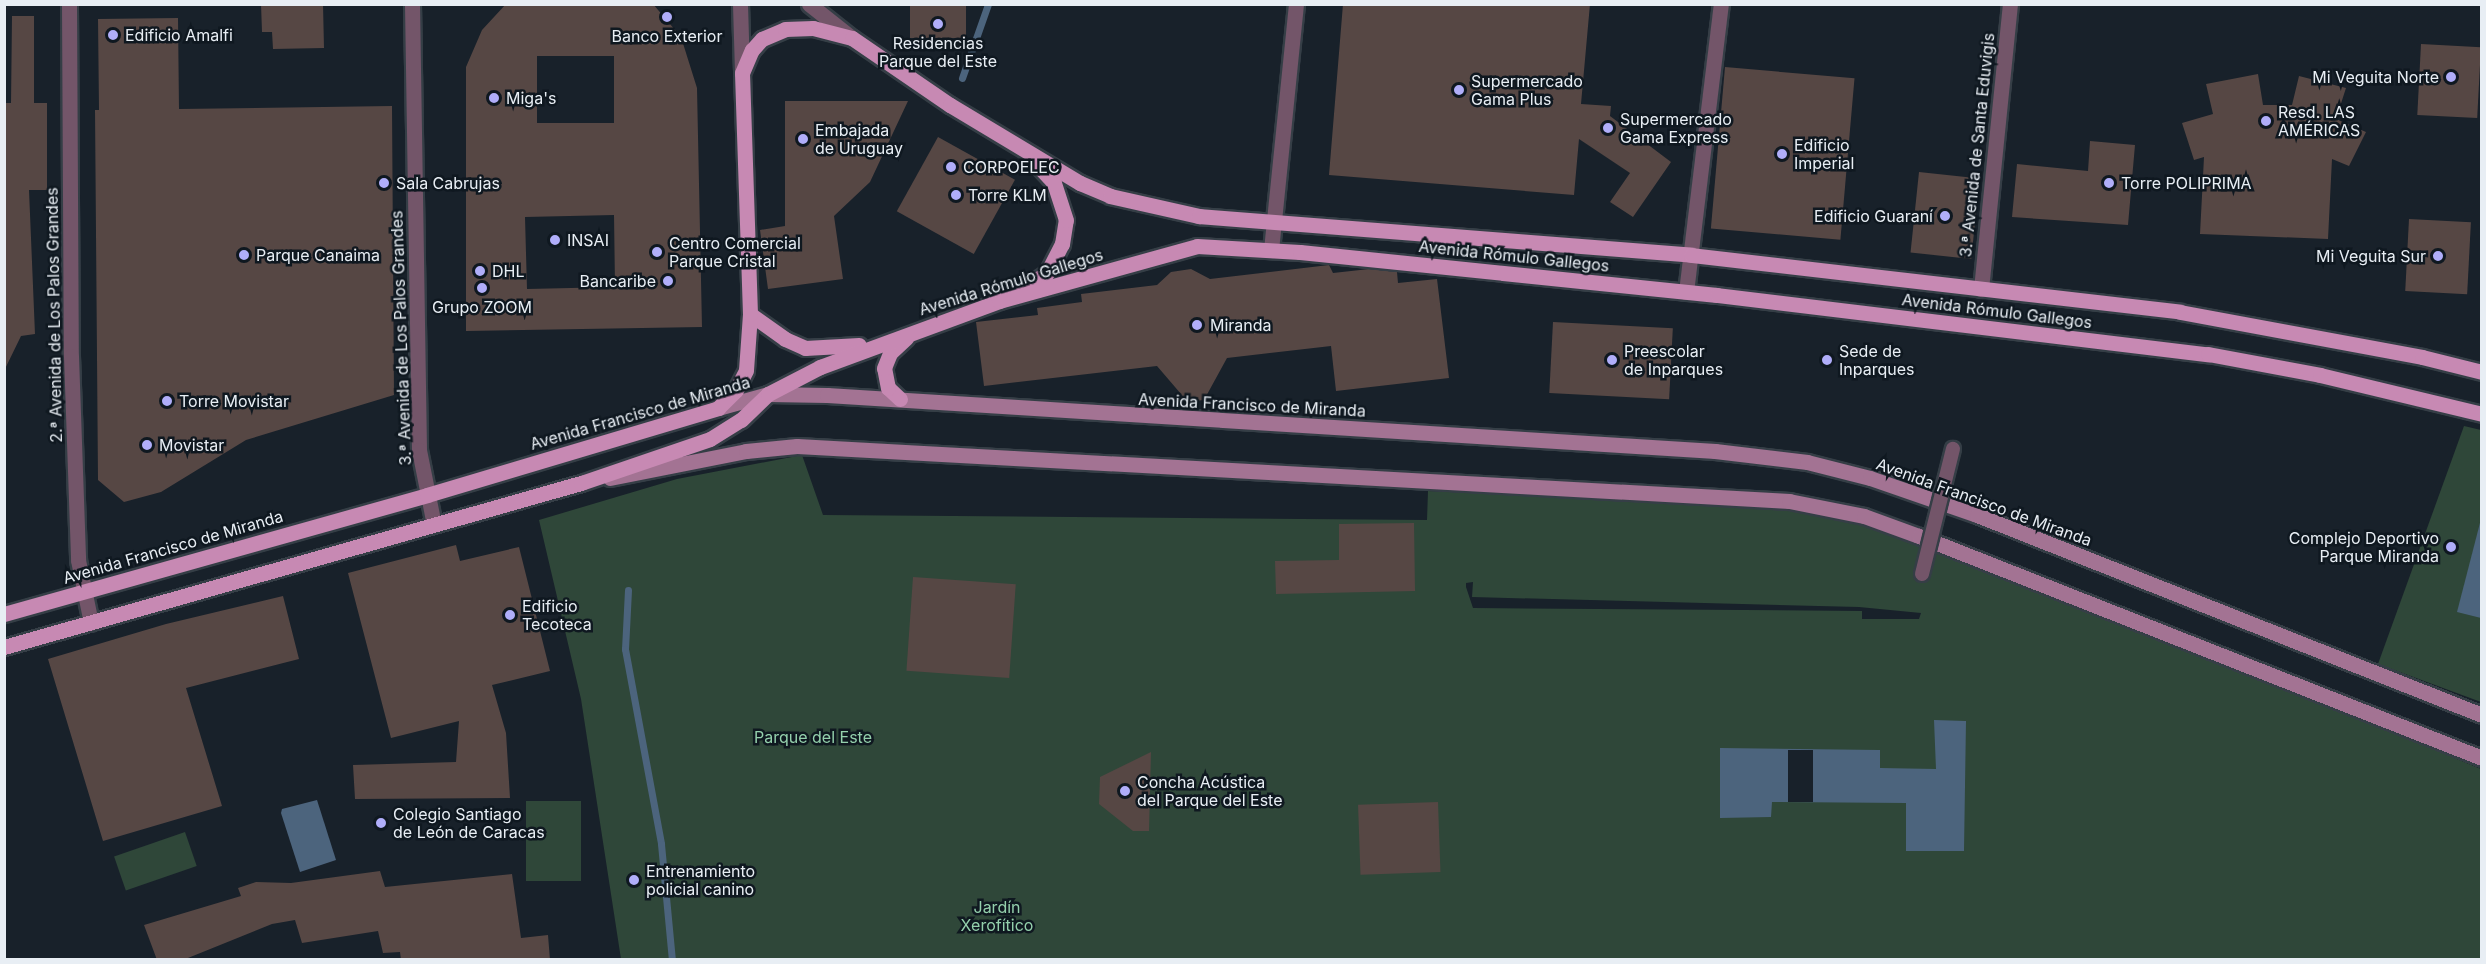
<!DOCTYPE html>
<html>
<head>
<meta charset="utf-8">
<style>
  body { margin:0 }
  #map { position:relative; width:2486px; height:964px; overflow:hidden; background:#18212a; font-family:Inter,sans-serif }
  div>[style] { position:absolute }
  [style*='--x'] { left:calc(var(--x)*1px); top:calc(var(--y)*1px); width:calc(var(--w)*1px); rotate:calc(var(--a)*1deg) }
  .green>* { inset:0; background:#2f4739; transform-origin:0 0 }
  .water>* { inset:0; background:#4c647d }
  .pier>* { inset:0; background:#18212a; transform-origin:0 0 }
  .stream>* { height:7px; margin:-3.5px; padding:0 3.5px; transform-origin:3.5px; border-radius:3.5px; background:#4c647d }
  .building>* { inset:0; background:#564744; transform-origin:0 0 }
  .roads { filter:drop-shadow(2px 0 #353e46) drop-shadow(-2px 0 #353e46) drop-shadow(0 2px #353e46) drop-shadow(0 -2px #353e46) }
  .minor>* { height:15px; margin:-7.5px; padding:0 7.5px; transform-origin:7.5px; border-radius:7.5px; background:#735569 }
  .secondary>* { height:15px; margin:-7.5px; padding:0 7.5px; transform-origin:7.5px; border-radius:7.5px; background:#a37393 }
  .primary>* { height:15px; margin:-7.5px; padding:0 7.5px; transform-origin:7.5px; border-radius:7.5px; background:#c789b3 }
  .bridges { filter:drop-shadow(2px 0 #353e46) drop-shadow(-2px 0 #353e46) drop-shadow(0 2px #353e46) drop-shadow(0 -2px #353e46) }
  .pedestrian-bridge>* { height:14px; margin:-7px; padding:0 7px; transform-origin:7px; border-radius:7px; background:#735569 }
  .dots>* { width:16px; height:16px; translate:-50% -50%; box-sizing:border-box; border:3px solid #0f1820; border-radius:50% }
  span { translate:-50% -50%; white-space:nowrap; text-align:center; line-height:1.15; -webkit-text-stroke:5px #0f1820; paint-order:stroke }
  .poi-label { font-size:16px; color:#e8eef4 }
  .left { translate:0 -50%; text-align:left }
  .right { translate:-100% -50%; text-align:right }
  .street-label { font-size:16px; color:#e8eef4 }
  .park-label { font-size:16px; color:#94d0ac }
  .frame { position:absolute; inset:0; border:6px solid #e8eef4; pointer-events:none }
</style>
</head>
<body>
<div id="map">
  <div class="green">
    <i style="clip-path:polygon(2464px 426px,2481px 430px,2481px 702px,2378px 664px)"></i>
    <i style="clip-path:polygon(evenodd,802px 455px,823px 515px,1427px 520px,1428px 491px,1788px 507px,1872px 528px,2257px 676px,2481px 769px,2481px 959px,621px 959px,581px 699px,539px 520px,677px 479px,802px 455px,1473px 582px,1472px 597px,1859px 607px,1921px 613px,1919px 619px,1862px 619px,1862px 611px,1473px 608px,1466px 587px,1466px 583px,1473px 582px)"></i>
    <i style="left:581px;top:801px;width:80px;height:55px;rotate:90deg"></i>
    <i style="left:185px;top:832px;width:36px;height:75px;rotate:71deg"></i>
  </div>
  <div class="water">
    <i style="clip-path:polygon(2481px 519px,2481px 618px,2457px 612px)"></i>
    <i style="clip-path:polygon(1934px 720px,1966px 721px,1964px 851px,1906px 851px,1906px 803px,1772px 802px,1771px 817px,1720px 818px,1720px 748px,1880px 750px,1880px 768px,1936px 769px)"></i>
    <i style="clip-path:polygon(317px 800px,336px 860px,300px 872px,281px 813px,282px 809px)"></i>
  </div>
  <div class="pier">
    <i style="left:1788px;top:750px;width:25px;height:52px"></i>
  </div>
  <div class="stream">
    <i style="--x:962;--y:78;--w:78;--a:-70.6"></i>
    <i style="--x:628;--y:590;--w:59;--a:92.9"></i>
    <i style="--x:625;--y:649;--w:198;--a:79.5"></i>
    <i style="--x:661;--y:844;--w:117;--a:84.6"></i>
  </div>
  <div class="building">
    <i style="clip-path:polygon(261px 4px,323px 4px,324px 48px,273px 49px,272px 32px,262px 32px)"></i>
    <i style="clip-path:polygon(evenodd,506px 4px,653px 4px,681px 37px,697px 88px,702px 327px,466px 331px,466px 67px,482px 30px,506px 4px,537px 56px,614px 56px,614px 123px,537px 123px,537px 56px,506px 4px,614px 215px,615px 287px,527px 289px,525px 217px,614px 215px)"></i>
    <i style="left:910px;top:4px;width:56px;height:34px"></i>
    <i style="clip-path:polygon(1343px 4px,1590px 4px,1581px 104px,1611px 106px,1610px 116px,1671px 162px,1633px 217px,1610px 202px,1630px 173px,1579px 139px,1574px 195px,1329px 175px)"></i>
    <i style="clip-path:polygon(12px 16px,34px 16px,34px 103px,47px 103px,47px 190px,29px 190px,35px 334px,21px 336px,4px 371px,4px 103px,11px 103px)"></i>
    <i style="clip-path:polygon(178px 18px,179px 109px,392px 106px,394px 395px,246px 440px,161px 492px,124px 502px,98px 480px,95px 110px,99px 110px,98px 19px)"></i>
    <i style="left:2421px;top:44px;width:60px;height:71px;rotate:3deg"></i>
    <i style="left:1725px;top:67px;width:130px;height:162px;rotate:5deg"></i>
    <i style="clip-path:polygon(2258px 74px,2263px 105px,2292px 105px,2299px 76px,2346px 88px,2336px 119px,2366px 132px,2349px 166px,2332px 159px,2328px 239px,2200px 234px,2204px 157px,2194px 160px,2182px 123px,2213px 114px,2206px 84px)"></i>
    <i style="clip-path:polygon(785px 101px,908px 101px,870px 182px,834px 216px,843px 279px,768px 289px,760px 230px,785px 226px)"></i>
    <i style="left:938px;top:137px;width:88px;height:85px;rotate:29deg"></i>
    <i style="clip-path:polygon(2090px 141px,2135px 145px,2128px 225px,2012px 217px,2017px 164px,2088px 171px)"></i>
    <i style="left:1919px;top:172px;width:61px;height:81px;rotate:6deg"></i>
    <i style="left:2409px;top:219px;width:62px;height:72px;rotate:3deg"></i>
    <i style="clip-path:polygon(1329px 265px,1333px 273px,1369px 269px,1397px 272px,1398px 283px,1437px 279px,1449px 378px,1336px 391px,1331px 346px,1227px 358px,1204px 400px,1195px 401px,1187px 401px,1157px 366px,984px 386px,976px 322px,1038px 315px,1037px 308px,1082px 302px,1081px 294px,1157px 285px,1171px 272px,1191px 269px,1210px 279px)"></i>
    <i style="left:1553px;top:322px;width:120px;height:71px;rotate:3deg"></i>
    <i style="clip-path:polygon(1414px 523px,1415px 591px,1276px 594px,1275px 561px,1339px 560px,1339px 524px)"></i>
    <i style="clip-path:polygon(456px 545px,460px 561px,519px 547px,550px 671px,492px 685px,506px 733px,510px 798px,355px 799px,353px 765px,456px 762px,459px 721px,391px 738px,348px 573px)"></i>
    <i style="left:913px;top:577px;width:103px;height:94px;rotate:4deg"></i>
    <i style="clip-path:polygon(283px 596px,299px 659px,186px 688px,222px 806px,103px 841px,48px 659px,166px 624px)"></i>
    <i style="clip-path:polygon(1151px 752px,1149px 831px,1133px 831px,1099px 804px,1100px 777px)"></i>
    <i style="left:1438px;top:802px;width:70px;height:80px;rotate:88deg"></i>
    <i style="clip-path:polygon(380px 871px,385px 887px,512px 874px,521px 938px,548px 935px,550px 960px,401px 960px,400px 952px,383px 953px,378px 931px,302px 943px,295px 920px,272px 924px,183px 960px,157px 960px,144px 925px,241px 896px,238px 888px,256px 882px,291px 883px)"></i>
  </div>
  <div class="roads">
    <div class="minor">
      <i style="--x:69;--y:4;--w:352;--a:89.7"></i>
      <i style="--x:71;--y:356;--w:204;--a:88"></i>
      <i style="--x:78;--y:560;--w:64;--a:78.3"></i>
      <i style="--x:412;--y:4;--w:446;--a:89.1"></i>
      <i style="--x:419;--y:450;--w:76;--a:78.7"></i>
      <i style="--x:740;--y:4;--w:69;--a:88.3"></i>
      <i style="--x:809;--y:4;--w:55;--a:38.3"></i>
      <i style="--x:1271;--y:250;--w:247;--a:-84.2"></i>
      <i style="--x:1981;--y:289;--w:286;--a:-84.2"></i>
      <i style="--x:1686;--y:292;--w:290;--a:-83.1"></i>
    </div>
    <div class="secondary">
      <i style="--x:718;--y:408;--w:52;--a:-15.6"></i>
      <i style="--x:768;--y:394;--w:59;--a:1"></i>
      <i style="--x:827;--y:395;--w:890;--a:3.61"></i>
      <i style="--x:1715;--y:451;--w:93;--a:6.8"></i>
      <i style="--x:1807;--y:462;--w:65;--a:14.3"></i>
      <i style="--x:1870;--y:478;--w:113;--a:19.1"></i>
      <i style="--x:1977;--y:515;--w:543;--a:21.61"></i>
      <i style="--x:610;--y:478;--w:139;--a:-11.2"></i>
      <i style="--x:746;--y:451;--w:51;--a:-5.6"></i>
      <i style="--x:797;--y:446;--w:994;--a:3.17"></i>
      <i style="--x:1789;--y:501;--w:76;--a:11.3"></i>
      <i style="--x:1864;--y:516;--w:59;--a:20"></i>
      <i style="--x:1919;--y:536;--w:605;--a:21.52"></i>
    </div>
    <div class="primary">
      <i style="--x:1023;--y:289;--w:29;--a:-34"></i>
      <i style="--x:1047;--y:273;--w:33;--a:-63"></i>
      <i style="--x:1062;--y:244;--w:24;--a:-81"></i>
      <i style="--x:1066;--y:220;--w:39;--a:-108"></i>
      <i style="--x:1054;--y:183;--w:25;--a:-133"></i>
      <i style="--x:750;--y:314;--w:43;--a:35.5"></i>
      <i style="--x:785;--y:339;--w:22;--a:24"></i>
      <i style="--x:805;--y:348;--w:54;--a:-3.2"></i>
      <i style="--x:900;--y:399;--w:16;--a:-137"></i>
      <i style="--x:888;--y:388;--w:20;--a:-101"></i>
      <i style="--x:884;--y:368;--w:16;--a:-68"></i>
      <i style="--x:890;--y:353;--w:22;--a:-43"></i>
      <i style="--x:4;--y:614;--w:439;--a:-15.7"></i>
      <i style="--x:427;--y:495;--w:304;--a:-16.6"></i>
      <i style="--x:718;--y:408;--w:25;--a:-45"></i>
      <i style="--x:736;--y:390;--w:22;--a:-63"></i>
      <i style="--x:746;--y:370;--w:56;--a:-85.9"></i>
      <i style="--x:750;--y:314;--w:241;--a:-91.9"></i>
      <i style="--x:742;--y:73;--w:25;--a:-67"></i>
      <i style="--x:752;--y:50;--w:15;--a:-48"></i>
      <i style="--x:762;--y:39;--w:25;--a:-23"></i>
      <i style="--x:785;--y:29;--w:28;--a:-2"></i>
      <i style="--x:813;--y:28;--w:40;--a:14.4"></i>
      <i style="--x:852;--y:38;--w:119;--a:34.4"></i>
      <i style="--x:950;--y:105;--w:152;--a:31"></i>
      <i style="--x:1080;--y:183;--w:33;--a:23"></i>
      <i style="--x:1110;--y:196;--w:91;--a:12.7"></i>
      <i style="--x:1199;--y:216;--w:494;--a:4.5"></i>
      <i style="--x:1691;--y:255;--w:492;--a:6.6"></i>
      <i style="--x:2180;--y:312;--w:246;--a:10.5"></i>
      <i style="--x:2422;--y:357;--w:62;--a:14"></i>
      <i style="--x:4;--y:647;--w:600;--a:-15.87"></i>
      <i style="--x:581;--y:483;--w:136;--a:-18.8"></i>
      <i style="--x:710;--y:439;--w:36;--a:-32"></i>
      <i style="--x:741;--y:420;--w:37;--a:-44"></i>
      <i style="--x:768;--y:394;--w:59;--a:-27.4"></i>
      <i style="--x:820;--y:367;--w:191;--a:-20.2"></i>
      <i style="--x:999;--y:301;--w:205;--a:-15.5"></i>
      <i style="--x:1197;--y:246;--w:103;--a:3.3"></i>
      <i style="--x:1300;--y:252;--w:419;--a:5.9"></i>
      <i style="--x:1717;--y:295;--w:495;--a:6.9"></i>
      <i style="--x:2208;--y:354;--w:114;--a:10.6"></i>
      <i style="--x:2320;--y:375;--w:167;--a:13.5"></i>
    </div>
  </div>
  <div class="bridges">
    <div class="pedestrian-bridge">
      <i style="--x:1922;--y:574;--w:129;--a:-76.1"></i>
    </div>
  </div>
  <div class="dots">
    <i style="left:667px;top:17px;background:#b0aefa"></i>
    <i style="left:938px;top:24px;background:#b0aefa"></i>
    <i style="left:113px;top:35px;background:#b0aefa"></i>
    <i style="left:2451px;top:77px;background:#b0aefa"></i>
    <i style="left:1459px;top:90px;background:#b0aefa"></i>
    <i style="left:494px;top:98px;background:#b0aefa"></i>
    <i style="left:2266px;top:121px;background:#b0aefa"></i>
    <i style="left:1608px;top:128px;background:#b0aefa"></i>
    <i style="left:803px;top:139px;background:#b0aefa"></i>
    <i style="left:1782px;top:154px;background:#b0aefa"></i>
    <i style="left:951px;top:167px;background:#b0aefa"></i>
    <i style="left:384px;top:183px;background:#b0aefa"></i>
    <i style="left:2109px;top:183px;background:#b0aefa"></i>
    <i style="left:956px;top:195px;background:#b0aefa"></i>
    <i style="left:1945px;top:216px;background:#b0aefa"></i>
    <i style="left:555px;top:240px;background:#b0aefa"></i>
    <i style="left:657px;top:252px;background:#b0aefa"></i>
    <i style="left:244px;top:255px;background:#b0aefa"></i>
    <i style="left:2438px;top:256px;background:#b0aefa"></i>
    <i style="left:480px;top:271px;background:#b0aefa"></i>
    <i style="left:668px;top:281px;background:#b0aefa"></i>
    <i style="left:482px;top:288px;background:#b0aefa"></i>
    <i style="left:1197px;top:325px;background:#b0aefa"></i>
    <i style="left:1612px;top:360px;background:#b0aefa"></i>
    <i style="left:1827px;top:360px;background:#b0aefa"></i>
    <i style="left:167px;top:401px;background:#b0aefa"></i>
    <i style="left:147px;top:445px;background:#b0aefa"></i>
    <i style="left:2451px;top:547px;background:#b0aefa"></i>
    <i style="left:510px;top:615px;background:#b0aefa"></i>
    <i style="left:1125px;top:791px;background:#b0aefa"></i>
    <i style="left:381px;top:823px;background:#b0aefa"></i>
    <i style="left:634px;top:880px;background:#b0aefa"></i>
  </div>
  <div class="poi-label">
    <span class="left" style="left:125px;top:35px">Edificio Amalfi</span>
    <span style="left:667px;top:36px">Banco Exterior</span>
    <span style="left:938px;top:52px">Residencias<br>Parque del Este</span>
    <span class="right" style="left:2439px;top:77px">Mi Veguita Norte</span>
    <span class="left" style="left:1471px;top:90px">Supermercado<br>Gama Plus</span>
    <span class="left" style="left:506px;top:98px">Miga's</span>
    <span class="left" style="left:2278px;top:121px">Resd. LAS<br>AMÉRICAS</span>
    <span class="left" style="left:1620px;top:128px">Supermercado<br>Gama Express</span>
    <span class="left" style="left:815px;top:139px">Embajada<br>de Uruguay</span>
    <span class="left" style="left:1794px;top:154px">Edificio<br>Imperial</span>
    <span class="left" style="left:963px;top:167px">CORPOELEC</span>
    <span class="left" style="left:396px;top:183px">Sala Cabrujas</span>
    <span class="left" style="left:2121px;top:183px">Torre POLIPRIMA</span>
    <span class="left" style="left:968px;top:195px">Torre KLM</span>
    <span class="right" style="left:1933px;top:216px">Edificio Guaraní</span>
    <span class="left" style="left:567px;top:240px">INSAI</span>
    <span class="left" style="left:669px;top:252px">Centro Comercial<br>Parque Cristal</span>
    <span class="left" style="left:256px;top:255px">Parque Canaima</span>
    <span class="right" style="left:2426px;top:256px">Mi Veguita Sur</span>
    <span class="left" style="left:492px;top:271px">DHL</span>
    <span class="right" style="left:656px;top:281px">Bancaribe</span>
    <span style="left:482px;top:307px">Grupo ZOOM</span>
    <span class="left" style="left:1210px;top:325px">Miranda</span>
    <span class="left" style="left:1624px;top:360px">Preescolar<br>de Inparques</span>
    <span class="left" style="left:1839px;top:360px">Sede de<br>Inparques</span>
    <span class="left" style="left:179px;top:401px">Torre Movistar</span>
    <span class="left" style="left:159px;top:445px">Movistar</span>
    <span class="right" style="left:2439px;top:547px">Complejo Deportivo<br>Parque Miranda</span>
    <span class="left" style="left:522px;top:615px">Edificio<br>Tecoteca</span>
    <span class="left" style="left:1137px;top:791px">Concha Acústica<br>del Parque del Este</span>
    <span class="left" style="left:393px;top:823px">Colegio Santiago<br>de León de Caracas</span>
    <span class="left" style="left:646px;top:880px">Entrenamiento<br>policial canino</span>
  </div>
  <div class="street-label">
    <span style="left:1977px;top:145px;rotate:-84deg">3.ª Avenida de Santa Eduvigis</span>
    <span style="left:1514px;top:256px;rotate:6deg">Avenida Rómulo Gallegos</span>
    <span style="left:1011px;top:282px;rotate:-17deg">Avenida Rómulo Gallegos</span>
    <span style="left:1997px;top:311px;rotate:7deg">Avenida Rómulo Gallegos</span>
    <span style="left:54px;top:315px;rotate:-91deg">2.ª Avenida de Los Palos Grandes</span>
    <span style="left:401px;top:338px;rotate:-92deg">3.ª Avenida de Los Palos Grandes</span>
    <span style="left:1252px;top:405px;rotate:3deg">Avenida Francisco de Miranda</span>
    <span style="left:640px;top:413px;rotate:-16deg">Avenida Francisco de Miranda</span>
    <span style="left:1984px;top:502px;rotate:20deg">Avenida Francisco de Miranda</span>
    <span style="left:173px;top:547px;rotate:-16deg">Avenida Francisco de Miranda</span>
  </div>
  <div class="park-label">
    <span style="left:813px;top:737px">Parque del Este</span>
    <span style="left:997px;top:916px">Jardín<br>Xerofítico</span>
  </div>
  <div class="frame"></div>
</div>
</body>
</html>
